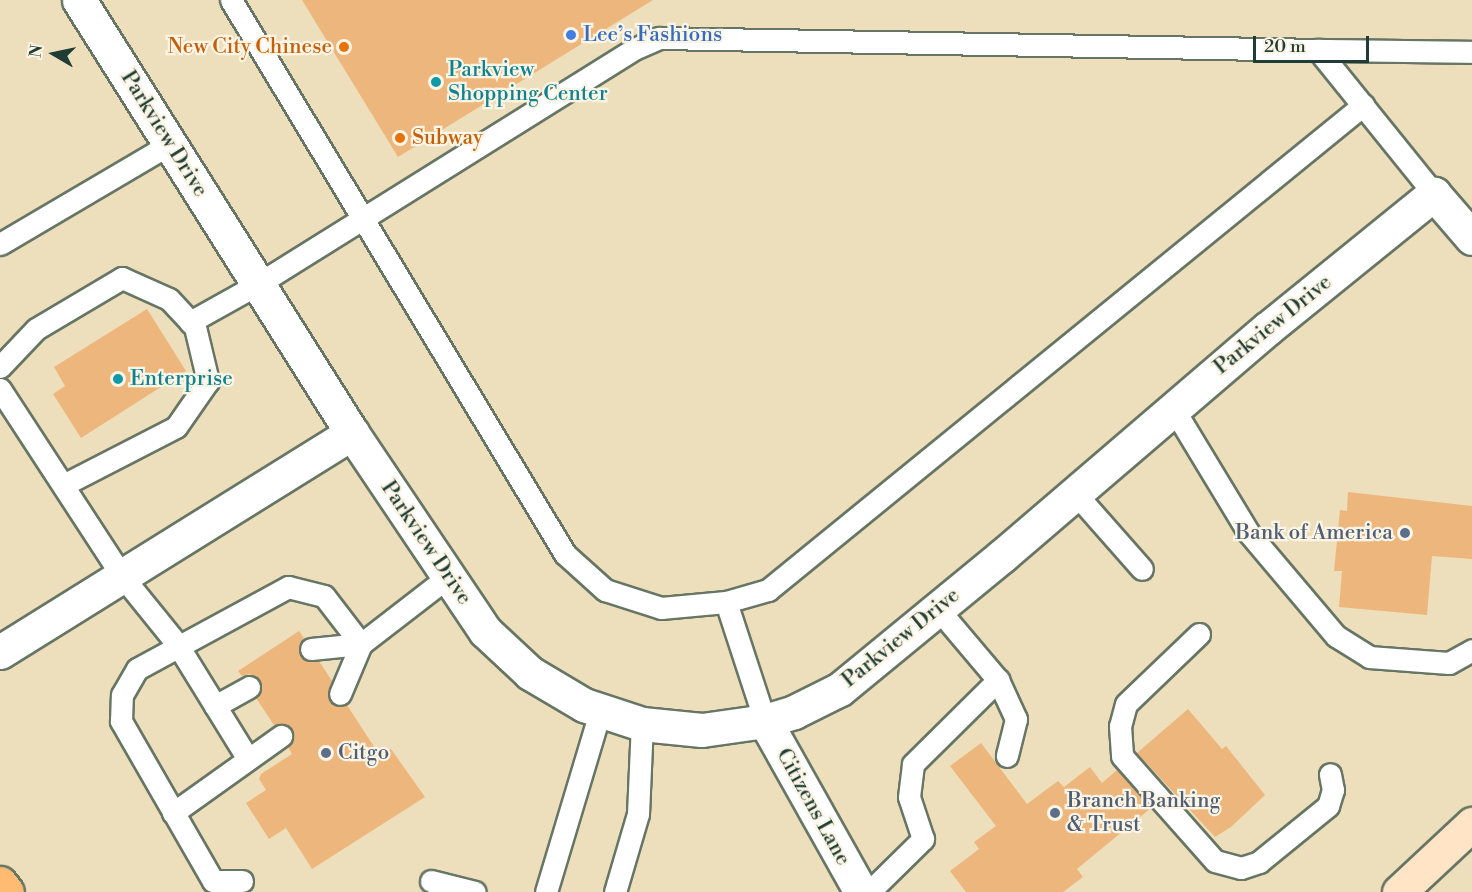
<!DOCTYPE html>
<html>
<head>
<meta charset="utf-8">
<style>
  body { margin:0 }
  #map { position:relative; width:1472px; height:892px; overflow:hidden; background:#eddfbc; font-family:"Libre Bodoni",serif }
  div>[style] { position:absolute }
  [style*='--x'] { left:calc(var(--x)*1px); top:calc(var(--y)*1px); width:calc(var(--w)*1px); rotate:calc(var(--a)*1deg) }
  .building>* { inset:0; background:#edb67c }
  .roads { filter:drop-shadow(2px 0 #677664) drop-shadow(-2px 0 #677664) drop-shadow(0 2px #677664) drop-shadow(0 -2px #677664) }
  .service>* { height:21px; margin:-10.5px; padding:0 10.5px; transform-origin:10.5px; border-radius:10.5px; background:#fff }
  .minor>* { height:33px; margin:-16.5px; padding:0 16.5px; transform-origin:16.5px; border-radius:16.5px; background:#fff }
  .secondary>* { height:33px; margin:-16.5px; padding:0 16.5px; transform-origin:16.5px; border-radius:16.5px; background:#ffe4c6 }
  .primary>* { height:33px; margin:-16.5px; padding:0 16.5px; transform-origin:16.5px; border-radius:16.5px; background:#ffbb71 }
  .dots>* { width:16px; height:16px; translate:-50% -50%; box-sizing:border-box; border:3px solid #fcf5e5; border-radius:50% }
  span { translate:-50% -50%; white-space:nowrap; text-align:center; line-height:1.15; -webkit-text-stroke:4.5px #fcf5e5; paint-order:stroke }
  .shop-label { font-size:21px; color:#366cbe }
  .left { translate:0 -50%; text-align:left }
  .food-label { font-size:21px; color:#c56008 }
  .right { translate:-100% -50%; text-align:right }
  .culture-label { font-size:21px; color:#0d838f }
  .street-label { font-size:21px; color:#1f3d34 }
  .service-label { font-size:21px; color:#4e5e75 }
  .north { position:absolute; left:24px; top:24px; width:60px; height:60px; -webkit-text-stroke:4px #fcf5e5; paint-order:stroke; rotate:279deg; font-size:16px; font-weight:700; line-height:24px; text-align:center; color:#1f3d34 }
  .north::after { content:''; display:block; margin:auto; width:21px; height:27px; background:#1f3d34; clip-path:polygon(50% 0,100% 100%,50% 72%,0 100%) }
  .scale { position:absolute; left:1253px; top:36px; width:116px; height:27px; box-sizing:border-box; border:3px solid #1f3d34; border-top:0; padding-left:8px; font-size:18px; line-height:21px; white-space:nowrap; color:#1f3d34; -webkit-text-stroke:4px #fcf5e5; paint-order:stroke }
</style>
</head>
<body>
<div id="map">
  <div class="building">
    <i style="clip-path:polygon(302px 0,653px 0,398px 157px)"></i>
    <i style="clip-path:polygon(147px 309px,186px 371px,81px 438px,53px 394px,65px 386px,54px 367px)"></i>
    <i style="clip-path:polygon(1348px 492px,1472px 506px,1472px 559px,1432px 556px,1427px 615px,1339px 607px,1342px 571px,1334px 571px,1340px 510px,1347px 511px)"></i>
    <i style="clip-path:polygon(299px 631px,304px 638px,299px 644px,300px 656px,306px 661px,319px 661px,332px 681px,330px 701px,336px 706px,347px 705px,380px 756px,391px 749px,425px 797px,312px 869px,286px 828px,269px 839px,246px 803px,266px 790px,259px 779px,261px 774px,292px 754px,288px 747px,294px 735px,287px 725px,274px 725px,256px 698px,262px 688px,260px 680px,250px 674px,242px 676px,238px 671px)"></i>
    <i style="clip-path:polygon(1188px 709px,1222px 749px,1226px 746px,1265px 795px,1231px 827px,1215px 837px,1137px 753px)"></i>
    <i style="clip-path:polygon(981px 743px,1027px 804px,1058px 781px,1064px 787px,1090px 767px,1102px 783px,1117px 770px,1151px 808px,1077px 869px,1083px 877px,1063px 892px,966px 892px,950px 871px,979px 849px,974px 842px,996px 826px,950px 766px)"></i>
  </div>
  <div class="roads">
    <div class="service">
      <i style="--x:231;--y:0;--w:647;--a:58.91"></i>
      <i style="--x:565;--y:554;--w:54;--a:42"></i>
      <i style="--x:605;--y:590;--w:59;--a:17.8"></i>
      <i style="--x:661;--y:608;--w:65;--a:-5.3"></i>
      <i style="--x:726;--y:602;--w:44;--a:-15.9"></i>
      <i style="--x:768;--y:590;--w:768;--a:-39.18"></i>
      <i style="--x:1318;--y:50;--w:154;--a:0.7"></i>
      <i style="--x:0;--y:244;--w:197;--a:-30.5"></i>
      <i style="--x:190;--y:322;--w:78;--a:-29.2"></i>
      <i style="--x:258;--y:284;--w:441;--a:-32"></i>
      <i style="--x:632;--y:50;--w:30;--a:-24"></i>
      <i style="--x:659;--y:38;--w:659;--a:1.04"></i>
      <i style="--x:1318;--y:50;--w:185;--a:51.1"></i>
      <i style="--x:0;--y:367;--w:52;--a:-46.5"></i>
      <i style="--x:36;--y:329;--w:100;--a:-30.7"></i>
      <i style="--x:122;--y:278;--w:51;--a:24.1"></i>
      <i style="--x:169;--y:299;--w:38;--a:47"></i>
      <i style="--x:195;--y:327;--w:56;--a:76.5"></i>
      <i style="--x:208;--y:381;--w:56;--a:124.8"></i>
      <i style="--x:176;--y:427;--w:127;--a:152.8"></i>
      <i style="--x:0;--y:389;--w:223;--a:56.9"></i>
      <i style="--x:122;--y:576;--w:87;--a:51"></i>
      <i style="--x:177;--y:644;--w:135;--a:58.3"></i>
      <i style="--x:1173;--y:408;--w:145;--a:58.8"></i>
      <i style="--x:1248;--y:532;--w:136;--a:49.8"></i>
      <i style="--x:1336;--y:636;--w:39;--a:32"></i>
      <i style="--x:1369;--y:657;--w:80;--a:4.3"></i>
      <i style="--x:1449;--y:663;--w:26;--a:-29"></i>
      <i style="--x:1075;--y:493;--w:101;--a:48.6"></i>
      <i style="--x:726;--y:602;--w:125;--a:71.9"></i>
      <i style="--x:938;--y:609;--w:93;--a:49.8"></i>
      <i style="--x:998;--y:680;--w:43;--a:65.2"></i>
      <i style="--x:1016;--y:719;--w:38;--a:104"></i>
      <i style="--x:1199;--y:634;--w:101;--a:136.2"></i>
      <i style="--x:1126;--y:704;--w:23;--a:105"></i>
      <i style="--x:1120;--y:726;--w:30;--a:86"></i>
      <i style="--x:1122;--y:756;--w:140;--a:48.5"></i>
      <i style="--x:1215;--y:861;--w:27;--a:15"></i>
      <i style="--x:1241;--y:868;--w:19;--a:-18"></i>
      <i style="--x:1259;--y:862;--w:89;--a:-39.1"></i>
      <i style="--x:1328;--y:806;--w:17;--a:-73"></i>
      <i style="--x:1333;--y:790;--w:16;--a:-101"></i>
      <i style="--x:311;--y:649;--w:50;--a:-5.7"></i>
      <i style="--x:361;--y:644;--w:111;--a:-37.7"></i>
      <i style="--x:215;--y:706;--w:39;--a:-29"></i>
      <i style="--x:173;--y:813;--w:133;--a:-35.5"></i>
      <i style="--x:242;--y:881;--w:29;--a:180"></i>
      <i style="--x:213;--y:881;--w:185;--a:-119.9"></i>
      <i style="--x:121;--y:721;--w:26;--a:-88"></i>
      <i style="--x:122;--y:695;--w:30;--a:-60"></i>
      <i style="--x:137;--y:669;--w:172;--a:-28.5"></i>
      <i style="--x:288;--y:587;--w:37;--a:14"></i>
      <i style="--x:324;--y:596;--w:61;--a:52.4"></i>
      <i style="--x:361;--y:644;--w:54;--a:112.8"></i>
      <i style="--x:431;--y:881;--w:45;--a:14"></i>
      <i style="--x:546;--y:892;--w:191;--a:-73.3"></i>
      <i style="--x:615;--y:892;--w:81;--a:-73.6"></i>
      <i style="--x:638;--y:814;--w:90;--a:-87.5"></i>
      <i style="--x:869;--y:892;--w:76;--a:-44.5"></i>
      <i style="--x:923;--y:839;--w:44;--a:-108.4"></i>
      <i style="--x:909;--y:797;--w:33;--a:-83"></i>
      <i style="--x:913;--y:764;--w:120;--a:-44.7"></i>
    </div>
    <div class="minor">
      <i style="--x:79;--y:0;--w:512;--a:57.77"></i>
      <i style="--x:352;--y:433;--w:239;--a:56.1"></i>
      <i style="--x:485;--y:631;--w:62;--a:43"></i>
      <i style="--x:530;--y:673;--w:63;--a:30.7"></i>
      <i style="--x:584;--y:705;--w:61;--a:18.1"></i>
      <i style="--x:642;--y:724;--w:60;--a:5.7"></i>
      <i style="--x:702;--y:730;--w:64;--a:-8.1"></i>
      <i style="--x:765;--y:721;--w:30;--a:-17"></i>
      <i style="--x:794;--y:712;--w:51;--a:-26.6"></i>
      <i style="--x:840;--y:689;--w:210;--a:-39.4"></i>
      <i style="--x:1002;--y:556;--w:349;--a:-40.6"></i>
      <i style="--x:1267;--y:329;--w:215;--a:-39"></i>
      <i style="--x:1434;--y:194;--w:58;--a:49.2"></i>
      <i style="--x:0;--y:652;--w:415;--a:-31.9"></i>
      <i style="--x:765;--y:721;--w:196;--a:60.7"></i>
    </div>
    <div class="secondary">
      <i style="--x:1399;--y:892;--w:100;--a:-43"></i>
    </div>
    <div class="primary">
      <i style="--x:0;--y:883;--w:11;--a:52"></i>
    </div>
  </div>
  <div class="dots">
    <i style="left:571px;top:35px;background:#3f7fe0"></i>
    <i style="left:344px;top:47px;background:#e8710a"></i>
    <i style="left:436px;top:82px;background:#0f9aa8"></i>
    <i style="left:400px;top:138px;background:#e8710a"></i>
    <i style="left:118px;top:379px;background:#0f9aa8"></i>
    <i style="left:1405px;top:533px;background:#5c6f8a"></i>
    <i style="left:326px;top:753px;background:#5c6f8a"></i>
    <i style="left:1055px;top:813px;background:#5c6f8a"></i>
  </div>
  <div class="shop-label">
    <span class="left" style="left:583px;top:35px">Lee’s Fashions</span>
  </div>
  <div class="food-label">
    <span class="right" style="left:332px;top:47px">New City Chinese</span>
    <span class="left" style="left:412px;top:138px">Subway</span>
  </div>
  <div class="culture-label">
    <span class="left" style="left:448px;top:82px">Parkview<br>Shopping Center</span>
    <span class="left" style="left:130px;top:379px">Enterprise</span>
  </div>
  <div class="street-label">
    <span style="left:164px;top:134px;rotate:58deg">Parkview Drive</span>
    <span style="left:1273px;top:325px;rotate:-39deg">Parkview Drive</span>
    <span style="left:426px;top:543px;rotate:56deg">Parkview Drive</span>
    <span style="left:901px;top:638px;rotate:-39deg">Parkview Drive</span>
    <span style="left:813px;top:807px;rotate:61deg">Citizens Lane</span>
  </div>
  <div class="service-label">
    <span class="right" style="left:1393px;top:533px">Bank of America</span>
    <span class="left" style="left:338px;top:753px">Citgo</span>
    <span class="left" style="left:1067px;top:813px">Branch Banking<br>&amp; Trust</span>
  </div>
  <div class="north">N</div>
  <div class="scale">20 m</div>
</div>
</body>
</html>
